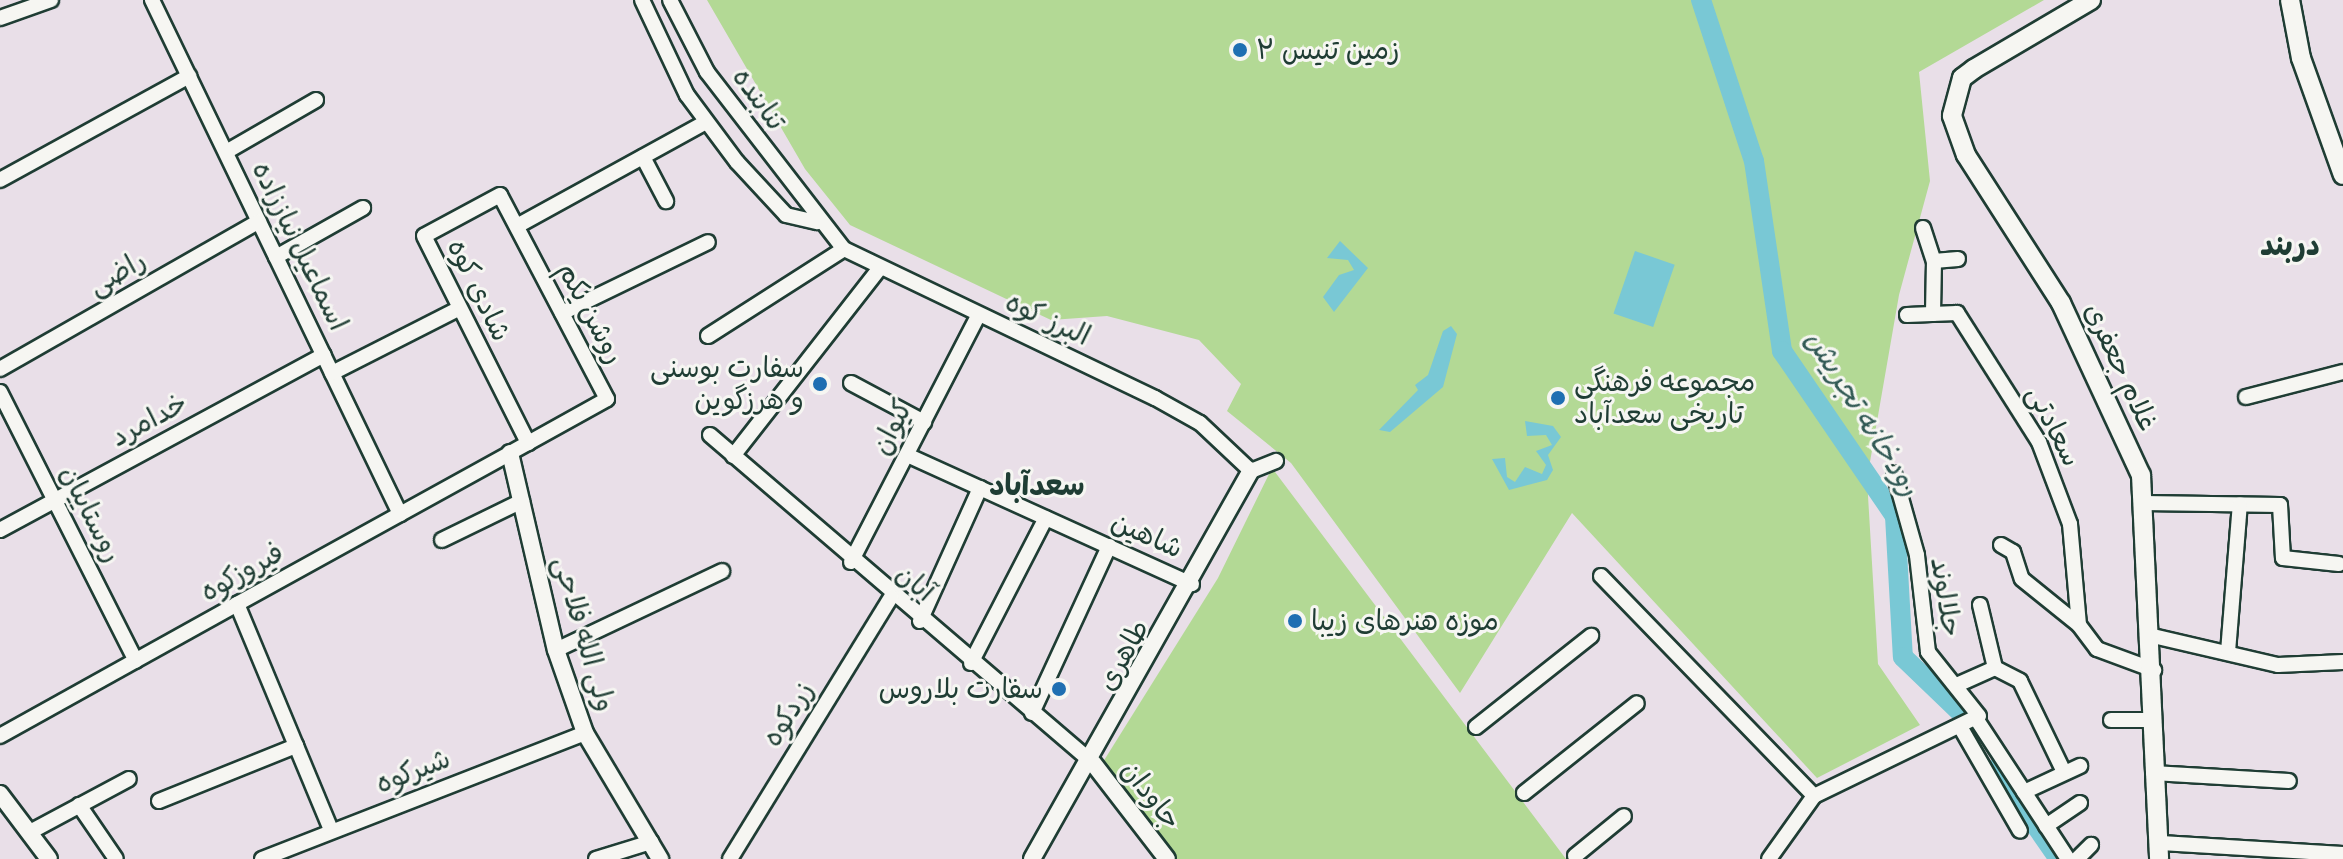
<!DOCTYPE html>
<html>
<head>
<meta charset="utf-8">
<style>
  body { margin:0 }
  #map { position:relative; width:2343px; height:859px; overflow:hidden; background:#e9dfe8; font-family:Caveat,"Playpen Sans Arabic",sans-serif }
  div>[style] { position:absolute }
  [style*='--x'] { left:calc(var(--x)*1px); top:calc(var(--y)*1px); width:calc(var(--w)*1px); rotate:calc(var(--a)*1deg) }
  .green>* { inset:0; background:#b3d995 }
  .water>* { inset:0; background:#79c8d5; transform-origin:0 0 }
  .river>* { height:20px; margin:-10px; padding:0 10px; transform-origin:10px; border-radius:10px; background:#79c8d5 }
  .roads { filter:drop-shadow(2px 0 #1f3d34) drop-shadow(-2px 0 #1f3d34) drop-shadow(0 2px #1f3d34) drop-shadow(0 -2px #1f3d34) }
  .minor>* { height:14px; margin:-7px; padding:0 7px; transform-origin:7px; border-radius:7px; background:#f6f6f2 }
  .tertiary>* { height:16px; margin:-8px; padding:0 8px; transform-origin:8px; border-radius:8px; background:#f6f6f2 }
  .secondary>* { height:18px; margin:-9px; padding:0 9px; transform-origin:9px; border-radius:9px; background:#f6f6f2 }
  .dots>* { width:22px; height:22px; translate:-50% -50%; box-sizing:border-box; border:4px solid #f6f6f2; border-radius:50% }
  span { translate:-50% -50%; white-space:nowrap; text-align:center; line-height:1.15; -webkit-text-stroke:6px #f6f6f2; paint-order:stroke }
  .poi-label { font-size:28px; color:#1f3d34 }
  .left { translate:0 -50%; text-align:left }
  .right { translate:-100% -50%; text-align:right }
  .street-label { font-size:28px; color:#1f3d34 }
  .neighbourhood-label { font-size:30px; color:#1f3d34; font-weight:700 }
  .water-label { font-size:30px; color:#315954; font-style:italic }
</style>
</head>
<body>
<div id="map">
  <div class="green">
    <i style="clip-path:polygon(707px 0,2044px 0,1919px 72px,1930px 181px,1899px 295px,1867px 479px,1878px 664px,1920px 725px,1817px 778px,1572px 513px,1460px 693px,1291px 463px,1227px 411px,1241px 384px,1199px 340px,1107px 316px,1051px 320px,850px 225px,805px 169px)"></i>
    <i style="clip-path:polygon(1272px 468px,1566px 859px,1175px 859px,1103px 762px,1218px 578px)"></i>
  </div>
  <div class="water">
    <i style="clip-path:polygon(1340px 241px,1368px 268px,1334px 312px,1323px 297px,1339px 275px,1354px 270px,1348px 260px,1327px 258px)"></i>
    <i style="left:1635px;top:251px;width:42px;height:66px;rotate:19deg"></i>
    <i style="clip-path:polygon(1451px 326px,1457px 334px,1443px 387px,1390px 432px,1379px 430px,1418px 390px,1415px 385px,1428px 375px,1443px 331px)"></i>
    <i style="clip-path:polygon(1525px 421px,1553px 426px,1561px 437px,1548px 455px,1553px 470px,1547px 480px,1509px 490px,1492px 459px,1505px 458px,1507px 477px,1515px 482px,1525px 467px,1542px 474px,1546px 465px,1536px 451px,1552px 445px,1546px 435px,1527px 436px)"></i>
  </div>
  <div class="river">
    <i style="--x:1701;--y:0;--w:169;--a:71.8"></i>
    <i style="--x:1754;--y:161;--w:192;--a:81.6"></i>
    <i style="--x:1782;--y:351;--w:200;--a:55.6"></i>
    <i style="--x:1895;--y:516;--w:141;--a:86.8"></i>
    <i style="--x:1903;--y:657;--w:108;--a:43.9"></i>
    <i style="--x:2001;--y:762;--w:38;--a:67"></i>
    <i style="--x:2016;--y:797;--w:75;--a:55.3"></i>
  </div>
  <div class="roads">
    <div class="minor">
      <i style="--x:152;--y:0;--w:571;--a:64.24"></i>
      <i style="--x:642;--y:0;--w:105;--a:64.7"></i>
      <i style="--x:687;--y:95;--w:84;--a:53.3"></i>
      <i style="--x:737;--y:162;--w:72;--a:47.2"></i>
      <i style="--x:786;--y:215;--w:32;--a:13"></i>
      <i style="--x:670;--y:0;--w:81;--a:62.8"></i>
      <i style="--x:707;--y:72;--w:224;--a:52.3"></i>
      <i style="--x:844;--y:249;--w:345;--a:25.6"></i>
      <i style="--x:1155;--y:398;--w:51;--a:29.1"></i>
      <i style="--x:1200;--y:423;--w:70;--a:43.3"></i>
      <i style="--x:1251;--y:471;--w:27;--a:-22"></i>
      <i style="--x:0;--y:18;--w:54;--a:-19.4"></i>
      <i style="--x:226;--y:152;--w:104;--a:-30"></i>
      <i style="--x:643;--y:157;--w:50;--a:62.4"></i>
      <i style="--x:0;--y:180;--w:216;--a:-28.8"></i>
      <i style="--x:517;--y:226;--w:216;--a:-28.8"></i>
      <i style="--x:1923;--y:228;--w:35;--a:72"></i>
      <i style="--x:1934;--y:261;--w:53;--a:91.1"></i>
      <i style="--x:276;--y:257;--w:100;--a:-29.4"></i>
      <i style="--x:1934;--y:261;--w:24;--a:-5"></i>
      <i style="--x:562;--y:313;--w:162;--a:-25.9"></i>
      <i style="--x:1907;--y:315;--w:50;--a:-2.3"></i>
      <i style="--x:1957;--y:313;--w:153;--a:57.6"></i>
      <i style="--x:2039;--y:442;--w:88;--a:69.3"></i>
      <i style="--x:2070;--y:524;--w:101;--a:84.9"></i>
      <i style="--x:708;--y:336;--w:161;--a:-32.6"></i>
      <i style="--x:0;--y:369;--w:298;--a:-29.7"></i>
      <i style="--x:332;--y:373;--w:141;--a:-26.9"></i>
      <i style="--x:851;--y:383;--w:83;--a:28.1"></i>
      <i style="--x:0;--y:392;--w:301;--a:63.2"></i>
      <i style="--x:2246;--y:397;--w:100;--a:-14.5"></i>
      <i style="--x:710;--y:435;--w:504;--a:40.58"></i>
      <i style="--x:907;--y:455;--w:313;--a:24.4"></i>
      <i style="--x:733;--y:456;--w:239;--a:-52"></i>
      <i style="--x:2143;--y:503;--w:137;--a:0.8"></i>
      <i style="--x:2280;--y:505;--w:53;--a:86.8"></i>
      <i style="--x:2283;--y:558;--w:56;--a:6.1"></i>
      <i style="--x:0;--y:530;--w:368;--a:-28.4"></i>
      <i style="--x:442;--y:540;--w:89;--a:-26"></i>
      <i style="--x:2001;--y:545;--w:14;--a:30"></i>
      <i style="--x:2013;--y:552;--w:28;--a:72"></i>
      <i style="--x:2022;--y:579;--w:73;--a:38.9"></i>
      <i style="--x:2079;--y:625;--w:30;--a:53"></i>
      <i style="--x:2097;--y:649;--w:61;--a:20.2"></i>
      <i style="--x:851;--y:562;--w:277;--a:-62.7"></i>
      <i style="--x:1601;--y:576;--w:306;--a:45.9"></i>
      <i style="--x:237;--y:604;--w:245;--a:67.4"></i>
      <i style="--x:1980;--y:605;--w:65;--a:76.6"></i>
      <i style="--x:1995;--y:668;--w:28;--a:27"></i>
      <i style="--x:2020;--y:681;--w:101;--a:64.2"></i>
      <i style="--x:920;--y:621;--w:146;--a:-65.7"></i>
      <i style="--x:2153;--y:636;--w:128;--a:13.1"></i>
      <i style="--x:2278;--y:665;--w:65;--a:-2.6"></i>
      <i style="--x:556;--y:650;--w:184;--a:-25.4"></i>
      <i style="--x:2228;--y:652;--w:148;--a:-85.4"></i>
      <i style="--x:971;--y:663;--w:163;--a:-62.7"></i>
      <i style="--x:1959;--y:684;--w:39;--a:-24"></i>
      <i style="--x:1032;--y:713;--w:184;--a:-65.2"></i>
      <i style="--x:1977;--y:720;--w:166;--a:56.8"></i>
      <i style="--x:2111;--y:720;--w:43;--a:0"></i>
      <i style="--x:1476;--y:727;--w:147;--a:-38.4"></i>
      <i style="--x:1962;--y:730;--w:116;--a:60.1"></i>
      <i style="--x:0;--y:736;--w:271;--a:-29.1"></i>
      <i style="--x:237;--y:604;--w:312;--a:-28.9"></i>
      <i style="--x:510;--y:453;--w:111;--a:-29.1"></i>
      <i style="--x:607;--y:399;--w:230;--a:-117.7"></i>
      <i style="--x:500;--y:195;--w:86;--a:151.7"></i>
      <i style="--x:424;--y:236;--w:232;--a:63.3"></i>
      <i style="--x:2153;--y:773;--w:136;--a:3.4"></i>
      <i style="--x:2024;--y:792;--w:62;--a:-24.9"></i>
      <i style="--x:1524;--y:793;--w:144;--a:-38.5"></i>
      <i style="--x:159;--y:801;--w:148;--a:-21.9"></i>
      <i style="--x:79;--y:805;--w:65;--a:55.6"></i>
      <i style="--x:2046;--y:826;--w:41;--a:-34.1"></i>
      <i style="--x:30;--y:832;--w:112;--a:-28.2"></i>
      <i style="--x:2161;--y:843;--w:182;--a:3.5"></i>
      <i style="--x:1575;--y:856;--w:63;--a:-39.2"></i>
      <i style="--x:262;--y:859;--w:347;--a:-21.3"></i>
      <i style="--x:596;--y:859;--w:58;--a:-17.2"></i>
      <i style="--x:730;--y:859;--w:308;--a:-58.4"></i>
      <i style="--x:1769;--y:859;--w:77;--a:-54.5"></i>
      <i style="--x:1814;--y:796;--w:183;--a:-25.9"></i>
      <i style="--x:1979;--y:716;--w:82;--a:-128.6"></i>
      <i style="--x:1928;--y:652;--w:98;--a:-96.5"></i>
      <i style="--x:1917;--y:555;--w:85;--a:-105.7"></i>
      <i style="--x:2077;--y:859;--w:20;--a:-45"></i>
    </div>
    <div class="tertiary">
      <i style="--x:510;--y:453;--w:202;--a:76.9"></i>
      <i style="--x:556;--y:650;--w:88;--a:70.7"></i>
      <i style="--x:585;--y:733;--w:147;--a:59.2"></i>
      <i style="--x:1093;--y:763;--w:121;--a:52.4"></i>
      <i style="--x:0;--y:794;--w:81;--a:53"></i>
      <i style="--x:1032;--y:859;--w:446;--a:-60.6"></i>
    </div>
    <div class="secondary">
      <i style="--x:2091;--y:0;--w:136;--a:149.5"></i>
      <i style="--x:1974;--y:69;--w:15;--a:143"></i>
      <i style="--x:1962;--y:78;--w:39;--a:105"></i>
      <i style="--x:1952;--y:116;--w:41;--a:70.3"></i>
      <i style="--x:1966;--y:155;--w:176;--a:57.3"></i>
      <i style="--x:2061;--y:303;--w:190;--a:65.1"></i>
      <i style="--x:2141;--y:475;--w:384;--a:87.3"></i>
      <i style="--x:2290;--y:0;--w:59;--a:79.3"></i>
      <i style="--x:2301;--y:58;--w:124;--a:70.3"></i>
    </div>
  </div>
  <div class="dots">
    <i style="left:1240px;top:50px;background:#1f6fb2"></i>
    <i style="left:820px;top:384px;background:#1f6fb2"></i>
    <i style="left:1558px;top:398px;background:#1f6fb2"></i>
    <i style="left:1295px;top:621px;background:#1f6fb2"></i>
    <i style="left:1059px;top:689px;background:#1f6fb2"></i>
  </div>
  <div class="poi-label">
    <span class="left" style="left:1256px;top:50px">زمین تنیس ۲</span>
    <span class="right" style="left:804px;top:384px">سفارت بوسنی<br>و هرزگوین</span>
    <span class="left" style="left:1574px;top:398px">مجموعه فرهنگی<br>تاریخی سعدآباد</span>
    <span class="left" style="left:1311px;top:621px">موزه هنرهای زیبا</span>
    <span class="right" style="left:1043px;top:689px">سفارت بلاروس</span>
  </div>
  <div class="street-label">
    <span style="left:759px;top:99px;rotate:54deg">تنابنده</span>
    <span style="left:300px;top:246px;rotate:64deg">اسماعیل نیاززاده</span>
    <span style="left:117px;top:273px;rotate:-30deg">راضی</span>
    <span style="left:479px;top:290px;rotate:64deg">شادی کوه</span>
    <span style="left:591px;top:313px;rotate:62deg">روشن یکم</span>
    <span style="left:1048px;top:319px;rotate:25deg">البرز کوه</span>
    <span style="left:2121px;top:367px;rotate:65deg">غلام جعفری</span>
    <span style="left:149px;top:420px;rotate:-28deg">خدامرد</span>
    <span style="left:2054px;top:426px;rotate:63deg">سعادتی</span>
    <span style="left:892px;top:427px;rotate:-63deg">کیوان</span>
    <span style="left:91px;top:514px;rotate:63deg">روستاییان</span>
    <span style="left:1147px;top:535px;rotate:24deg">شاهین</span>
    <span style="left:242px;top:572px;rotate:-29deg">فیروزکوه</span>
    <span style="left:915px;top:583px;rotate:40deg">آبان</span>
    <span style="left:1946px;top:597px;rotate:81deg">جلالوند</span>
    <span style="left:584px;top:634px;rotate:74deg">ولی‌ الله فلاحی</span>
    <span style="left:1123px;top:655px;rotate:-61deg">طاهری</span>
    <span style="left:788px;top:714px;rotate:-58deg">زردکوه</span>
    <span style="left:413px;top:771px;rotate:-21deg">شیرکوه</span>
    <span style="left:1151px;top:795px;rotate:52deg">جاودان</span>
  </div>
  <div class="neighbourhood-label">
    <span style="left:2290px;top:245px">دربند</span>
    <span style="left:1037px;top:485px">سعدآباد</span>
  </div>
  <div class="water-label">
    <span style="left:1863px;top:413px;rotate:58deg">رودخانه تجریش</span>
  </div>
</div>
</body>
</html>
